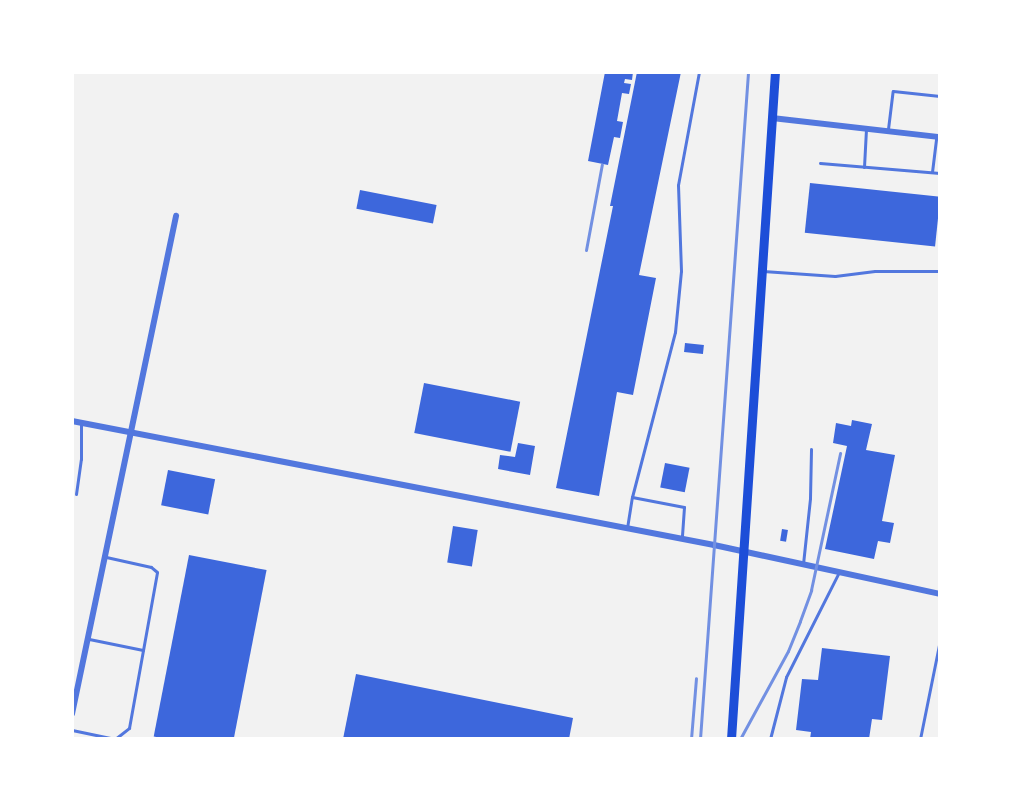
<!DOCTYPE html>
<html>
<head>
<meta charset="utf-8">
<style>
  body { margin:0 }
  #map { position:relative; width:1012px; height:811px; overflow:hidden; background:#f2f2f2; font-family:"Space Grotesk",sans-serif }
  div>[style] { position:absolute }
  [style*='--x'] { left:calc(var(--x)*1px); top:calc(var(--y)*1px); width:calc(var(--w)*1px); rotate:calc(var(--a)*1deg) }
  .building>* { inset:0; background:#3d67dc; transform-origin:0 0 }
  .service>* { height:3px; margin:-1.5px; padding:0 1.5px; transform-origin:1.5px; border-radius:1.5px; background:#5277de }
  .minor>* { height:6px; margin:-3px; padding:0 3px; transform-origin:3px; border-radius:3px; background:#5277de }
  .secondary>* { height:9px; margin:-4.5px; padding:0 4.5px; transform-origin:4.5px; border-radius:4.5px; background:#1d4ed8 }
  .rail>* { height:3px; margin:-1.5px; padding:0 1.5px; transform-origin:1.5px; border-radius:1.5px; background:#7290e2 }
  span { translate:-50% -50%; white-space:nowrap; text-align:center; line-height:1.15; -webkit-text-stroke:4.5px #fff; paint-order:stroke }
  .frame { position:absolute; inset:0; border:74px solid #fff; pointer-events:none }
</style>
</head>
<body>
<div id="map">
  <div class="building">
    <i style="clip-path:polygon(605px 72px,633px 72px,632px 80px,625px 79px,624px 83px,631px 84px,629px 94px,622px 93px,617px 121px,623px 122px,620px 138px,614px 137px,608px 165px,588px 161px)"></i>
    <i style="clip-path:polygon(637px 72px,681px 72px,639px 275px,656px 278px,633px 395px,617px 392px,599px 496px,556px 488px,613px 206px,610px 206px)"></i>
    <i style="left:810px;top:183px;width:131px;height:50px;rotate:6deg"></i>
    <i style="left:360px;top:190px;width:78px;height:19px;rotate:11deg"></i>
    <i style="left:685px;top:343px;width:19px;height:9px;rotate:6deg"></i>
    <i style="left:424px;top:383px;width:98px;height:51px;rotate:11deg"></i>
    <i style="clip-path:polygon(852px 420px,872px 424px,866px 450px,895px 455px,882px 521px,894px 523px,890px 543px,878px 541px,874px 559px,825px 549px,847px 446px,833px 443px,836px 423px,851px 426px)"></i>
    <i style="clip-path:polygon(518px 443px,535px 446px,530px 475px,498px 469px,500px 455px,515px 457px)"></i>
    <i style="left:665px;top:463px;width:25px;height:25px;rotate:11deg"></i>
    <i style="left:168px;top:470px;width:48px;height:36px;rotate:11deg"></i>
    <i style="left:453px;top:526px;width:25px;height:37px;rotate:9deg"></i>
    <i style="left:782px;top:529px;width:6px;height:12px;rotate:9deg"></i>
    <i style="left:189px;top:555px;width:79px;height:185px;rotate:11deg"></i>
    <i style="clip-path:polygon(822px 648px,890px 656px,882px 720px,872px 719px,869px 739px,810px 739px,811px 732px,796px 730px,802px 679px,818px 680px)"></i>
    <i style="clip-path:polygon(356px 674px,573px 718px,569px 739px,343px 739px)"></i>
  </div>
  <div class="service">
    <i style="--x:888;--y:129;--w:38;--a:-83"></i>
    <i style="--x:893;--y:91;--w:47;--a:6.1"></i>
    <i style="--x:820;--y:163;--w:120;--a:4.8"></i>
    <i style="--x:864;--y:167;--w:38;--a:-87"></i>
    <i style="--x:932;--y:172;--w:34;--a:-83"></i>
    <i style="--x:763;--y:271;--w:72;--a:4"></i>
    <i style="--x:835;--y:276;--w:40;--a:-7.1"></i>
    <i style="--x:875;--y:271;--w:65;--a:0"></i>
    <i style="--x:76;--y:494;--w:35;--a:-82"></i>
    <i style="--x:81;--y:459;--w:35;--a:-90"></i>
    <i style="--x:632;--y:497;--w:53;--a:10.9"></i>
    <i style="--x:684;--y:507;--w:32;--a:94"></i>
    <i style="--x:627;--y:528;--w:31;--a:-81"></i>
    <i style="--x:632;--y:497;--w:171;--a:-75.4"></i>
    <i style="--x:675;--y:332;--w:61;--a:-84.4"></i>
    <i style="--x:681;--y:271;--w:86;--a:-92"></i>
    <i style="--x:678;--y:185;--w:115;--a:-79.5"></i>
    <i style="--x:803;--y:564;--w:66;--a:-83.9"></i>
    <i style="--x:810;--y:498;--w:49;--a:-88.8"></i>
    <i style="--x:89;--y:639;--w:55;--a:11.5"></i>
    <i style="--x:72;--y:730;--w:44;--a:11.8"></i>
    <i style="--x:115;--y:739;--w:18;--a:-38"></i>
    <i style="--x:129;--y:728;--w:158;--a:-79.8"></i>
    <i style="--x:157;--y:572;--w:8;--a:-140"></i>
    <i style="--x:151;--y:567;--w:46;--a:-167.5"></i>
    <i style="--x:770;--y:739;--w:64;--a:-75.5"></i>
    <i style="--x:786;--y:677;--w:118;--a:-63.2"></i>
    <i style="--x:920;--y:739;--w:101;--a:-78.6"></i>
  </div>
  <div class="minor">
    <i style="--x:772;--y:118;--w:169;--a:6.5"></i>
    <i style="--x:72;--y:421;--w:654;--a:10.93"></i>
    <i style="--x:714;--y:545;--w:231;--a:12.2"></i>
    <i style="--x:72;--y:714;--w:509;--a:-78.2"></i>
  </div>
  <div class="secondary">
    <i style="--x:731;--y:739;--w:668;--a:-86.23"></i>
  </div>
  <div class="rail">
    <i style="--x:586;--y:250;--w:87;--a:-79.5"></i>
    <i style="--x:691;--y:739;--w:61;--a:-85.3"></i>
    <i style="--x:700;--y:739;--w:669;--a:-85.88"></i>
    <i style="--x:740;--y:739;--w:100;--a:-61.4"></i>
    <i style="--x:788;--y:651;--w:32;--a:-68"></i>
    <i style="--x:800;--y:621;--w:33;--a:-70"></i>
    <i style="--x:811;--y:590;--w:140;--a:-78"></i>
  </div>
  <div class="frame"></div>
</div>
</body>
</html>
